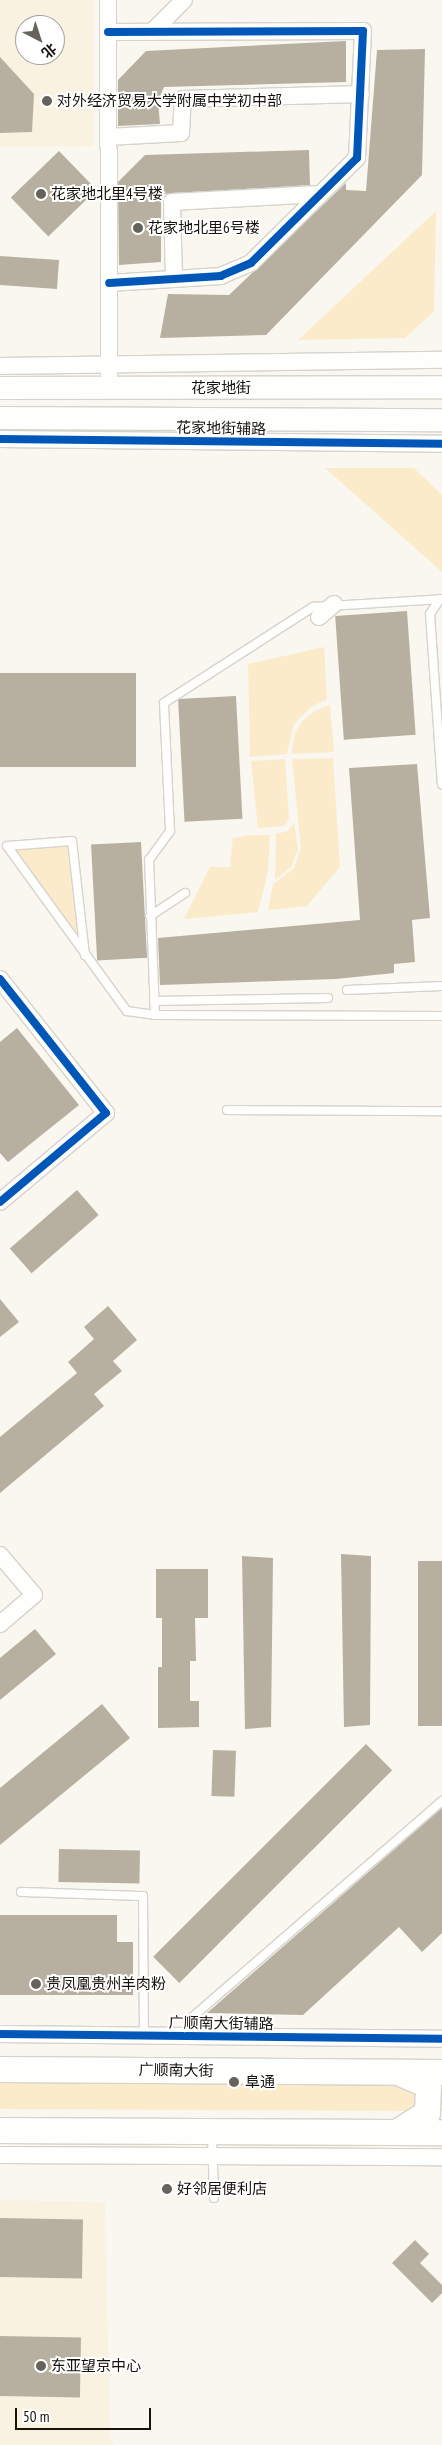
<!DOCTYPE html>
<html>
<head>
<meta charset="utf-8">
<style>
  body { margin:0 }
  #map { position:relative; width:442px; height:2445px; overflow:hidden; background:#faf7f0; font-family:"PT Sans Narrow","Noto Sans SC",sans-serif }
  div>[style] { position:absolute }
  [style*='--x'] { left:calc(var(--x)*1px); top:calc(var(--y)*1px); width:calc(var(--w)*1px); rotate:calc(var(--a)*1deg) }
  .built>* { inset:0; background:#f9f2e1 }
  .green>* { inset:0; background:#fbebca }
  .building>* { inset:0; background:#b7b0a0; transform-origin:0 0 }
  .roads { filter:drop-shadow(1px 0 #d6d3cd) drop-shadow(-1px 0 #d6d3cd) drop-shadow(0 1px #d6d3cd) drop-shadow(0 -1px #d6d3cd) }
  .service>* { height:8px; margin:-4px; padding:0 4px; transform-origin:4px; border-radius:4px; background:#fefefd }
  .minor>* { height:16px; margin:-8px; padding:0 8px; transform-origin:8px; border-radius:8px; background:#fefefd }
  .secondary>* { height:22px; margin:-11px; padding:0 11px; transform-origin:11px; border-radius:11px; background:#fefefd }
  .primary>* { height:25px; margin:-12.5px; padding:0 12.5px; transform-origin:12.5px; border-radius:12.5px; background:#fefefd }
  .cycleway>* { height:8px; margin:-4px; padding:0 4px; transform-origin:4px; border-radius:4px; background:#0057b8 }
  .dots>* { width:14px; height:14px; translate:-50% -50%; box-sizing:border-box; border:2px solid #fff; border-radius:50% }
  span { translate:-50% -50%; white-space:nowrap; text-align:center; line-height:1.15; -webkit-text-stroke:4px #fff; paint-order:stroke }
  .poi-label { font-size:15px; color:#16130d }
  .left { translate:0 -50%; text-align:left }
  .street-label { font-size:15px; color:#16130d }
  .north { position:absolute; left:15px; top:15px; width:50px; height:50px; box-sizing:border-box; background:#fff; border:1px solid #a2a19e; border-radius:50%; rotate:140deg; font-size:14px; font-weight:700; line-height:20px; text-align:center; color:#16130d }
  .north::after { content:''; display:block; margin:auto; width:18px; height:22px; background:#66635c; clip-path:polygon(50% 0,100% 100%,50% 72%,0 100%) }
  .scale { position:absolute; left:15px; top:2408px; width:136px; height:22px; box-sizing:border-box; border:2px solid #16130d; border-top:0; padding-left:6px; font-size:15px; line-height:18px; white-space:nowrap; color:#16130d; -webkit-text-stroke:4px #fff; paint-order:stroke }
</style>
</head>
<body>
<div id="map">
  <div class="built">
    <i style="clip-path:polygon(evenodd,0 0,94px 0,93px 146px,0 147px,0 0,25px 25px,55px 25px,55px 55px,25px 55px,25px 25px)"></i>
    <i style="clip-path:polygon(0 2200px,105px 2202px,110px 2439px,114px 2445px,0 2445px)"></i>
  </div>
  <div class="green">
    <i style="clip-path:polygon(436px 211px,434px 311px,405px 338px,298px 340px)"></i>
    <i style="clip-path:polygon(325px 468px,414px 468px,442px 495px,442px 572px)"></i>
    <i style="clip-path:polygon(324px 647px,327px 699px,311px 707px,294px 724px,287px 754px,250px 757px,248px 664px)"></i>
    <i style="clip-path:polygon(330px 705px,334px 752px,291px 754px,295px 733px,302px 721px,315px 711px)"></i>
    <i style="clip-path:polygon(333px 758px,340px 867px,307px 906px,268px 910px,273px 884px,294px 868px,301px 848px,292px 759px)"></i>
    <i style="clip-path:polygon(285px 759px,289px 818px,284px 826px,258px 828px,251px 761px)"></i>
    <i style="clip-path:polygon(294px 823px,298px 849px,291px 867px,275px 880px,276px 834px,288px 831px)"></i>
    <i style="clip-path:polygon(251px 835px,270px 835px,268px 871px,258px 912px,184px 919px,210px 867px,230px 867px,233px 838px)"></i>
    <i style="clip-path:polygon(67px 845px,78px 938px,16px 850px)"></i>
    <i style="clip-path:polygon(0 2082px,409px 2085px,417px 2092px,418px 2105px,410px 2111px,0 2109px)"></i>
  </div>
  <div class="building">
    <i style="clip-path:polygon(346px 41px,346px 82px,164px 87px,158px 101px,160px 124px,118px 126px,118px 80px,146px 51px)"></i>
    <i style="clip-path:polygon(425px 49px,422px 175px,266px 335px,160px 338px,168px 294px,229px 295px,346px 183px,346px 190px,366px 191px,377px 50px)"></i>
    <i style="clip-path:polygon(0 57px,34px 94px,32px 132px,0 133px)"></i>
    <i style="clip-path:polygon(309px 150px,310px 185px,161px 194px,161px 262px,119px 265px,118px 182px,145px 155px)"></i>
    <i style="left:59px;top:151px;width:54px;height:67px;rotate:46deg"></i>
    <i style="left:59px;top:260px;width:29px;height:59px;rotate:94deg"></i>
    <i style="left:407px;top:611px;width:124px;height:72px;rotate:86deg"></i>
    <i style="left:0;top:673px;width:136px;height:94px"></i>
    <i style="left:236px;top:696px;width:123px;height:58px;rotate:87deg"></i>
    <i style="clip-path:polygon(417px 764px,430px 918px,412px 920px,415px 962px,394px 964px,394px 973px,336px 979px,160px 985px,158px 938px,360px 920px,349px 768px)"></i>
    <i style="left:141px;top:842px;width:116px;height:50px;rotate:87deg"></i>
    <i style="clip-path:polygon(17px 1028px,79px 1105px,8px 1162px,0 1153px,0 1042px)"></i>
    <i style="left:77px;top:1190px;width:33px;height:89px;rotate:49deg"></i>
    <i style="clip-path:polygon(0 1299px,19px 1322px,0 1337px)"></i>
    <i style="clip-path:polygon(108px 1306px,137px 1340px,113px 1361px,122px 1371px,94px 1394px,104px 1406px,0 1493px,0 1437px,77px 1373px,68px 1362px,94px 1339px,84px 1327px)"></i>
    <i style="clip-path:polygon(341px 1554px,371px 1556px,370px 1725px,344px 1727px)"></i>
    <i style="clip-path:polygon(242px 1556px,273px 1558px,271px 1727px,245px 1729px)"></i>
    <i style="left:418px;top:1561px;width:24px;height:165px"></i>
    <i style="clip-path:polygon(156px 1569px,208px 1569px,208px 1618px,195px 1618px,196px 1661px,190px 1661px,190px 1701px,199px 1701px,199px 1727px,158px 1728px,158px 1667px,162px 1667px,162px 1618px,156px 1618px)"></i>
    <i style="clip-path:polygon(35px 1629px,56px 1654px,0 1700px,0 1658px)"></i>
    <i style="clip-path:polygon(102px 1704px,130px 1738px,0 1845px,0 1788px)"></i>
    <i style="left:366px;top:1744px;width:37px;height:301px;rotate:45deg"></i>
    <i style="left:213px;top:1750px;width:23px;height:46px;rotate:2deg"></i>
    <i style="clip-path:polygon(442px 1808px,442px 1933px,422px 1952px,399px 1927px,303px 2015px,207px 2013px)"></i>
    <i style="left:59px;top:1849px;width:81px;height:33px;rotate:1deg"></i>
    <i style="clip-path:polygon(0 1915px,117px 1915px,117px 1942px,133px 1942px,133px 1995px,0 1995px)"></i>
    <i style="left:0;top:2218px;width:83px;height:59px;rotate:1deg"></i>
    <i style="clip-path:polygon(415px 2240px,429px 2254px,420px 2263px,442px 2285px,442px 2293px,432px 2303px,392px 2263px)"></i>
    <i style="left:0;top:2336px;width:81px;height:60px;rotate:1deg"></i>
  </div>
  <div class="roads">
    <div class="service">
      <i style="--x:440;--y:599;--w:18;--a:124"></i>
      <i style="--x:430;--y:614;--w:171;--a:86"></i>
      <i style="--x:7;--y:846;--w:204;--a:54"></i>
      <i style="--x:127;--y:1011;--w:28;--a:8"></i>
      <i style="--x:155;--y:1015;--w:287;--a:0.2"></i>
      <i style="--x:7;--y:846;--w:65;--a:-4.4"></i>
      <i style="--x:72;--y:841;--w:115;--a:83.5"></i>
      <i style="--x:150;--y:916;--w:42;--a:-33.3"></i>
      <i style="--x:347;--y:990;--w:95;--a:-2.4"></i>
      <i style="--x:154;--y:1001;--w:174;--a:-1"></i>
      <i style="--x:155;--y:1015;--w:155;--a:-92.2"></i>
      <i style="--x:149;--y:860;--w:36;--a:-54"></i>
      <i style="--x:170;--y:831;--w:128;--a:-92.7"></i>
      <i style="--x:164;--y:703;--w:177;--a:-32.8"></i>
      <i style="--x:313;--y:607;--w:129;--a:-3.5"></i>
      <i style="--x:227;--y:1110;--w:215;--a:0.3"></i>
      <i style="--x:21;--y:1892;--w:122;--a:1.9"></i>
      <i style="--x:143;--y:1896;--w:140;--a:89.6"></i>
      <i style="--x:189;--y:2036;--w:16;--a:-90"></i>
      <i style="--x:189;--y:2020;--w:335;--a:-40.9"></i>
      <i style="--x:212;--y:2135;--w:63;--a:88.2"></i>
    </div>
    <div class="minor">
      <i style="--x:108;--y:0;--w:376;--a:89.8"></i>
      <i style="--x:108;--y:32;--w:255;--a:-0.2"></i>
      <i style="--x:363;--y:31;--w:127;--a:92.7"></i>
      <i style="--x:357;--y:158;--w:149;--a:135.3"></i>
      <i style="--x:251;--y:263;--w:33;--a:157"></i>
      <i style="--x:221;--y:276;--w:112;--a:176.4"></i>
      <i style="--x:152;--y:32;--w:45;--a:-45"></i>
      <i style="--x:108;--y:137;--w:73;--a:-3.1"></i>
      <i style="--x:181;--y:133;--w:34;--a:-87"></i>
      <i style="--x:183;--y:99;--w:178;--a:-1.6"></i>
      <i style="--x:174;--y:279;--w:77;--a:-91.5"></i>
      <i style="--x:172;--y:202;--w:148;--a:-3.1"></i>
      <i style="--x:0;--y:366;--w:442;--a:-0.8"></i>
      <i style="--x:0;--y:439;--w:442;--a:0.6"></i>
      <i style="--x:319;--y:617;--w:20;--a:-41"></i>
      <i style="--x:0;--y:979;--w:171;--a:51.7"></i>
      <i style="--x:106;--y:1113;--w:138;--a:140"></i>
      <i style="--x:0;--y:1555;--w:52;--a:49.6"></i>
      <i style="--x:34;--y:1595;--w:45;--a:139.5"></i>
      <i style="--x:0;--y:2034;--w:442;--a:0.6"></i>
      <i style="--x:0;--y:2155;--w:442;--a:0.3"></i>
    </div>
    <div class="secondary">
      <i style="--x:0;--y:388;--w:442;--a:-0.1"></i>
      <i style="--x:0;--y:418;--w:442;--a:0.3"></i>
    </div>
    <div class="primary">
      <i style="--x:0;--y:2069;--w:442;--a:0.4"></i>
      <i style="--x:0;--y:2130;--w:442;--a:0.3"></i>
      <i style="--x:396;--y:2132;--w:36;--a:-32"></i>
      <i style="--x:427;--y:2113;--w:28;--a:-88"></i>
      <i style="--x:428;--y:2085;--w:30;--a:-157"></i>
    </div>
  </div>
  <div class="cycleway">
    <i style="--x:108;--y:32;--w:255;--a:-0.2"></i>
    <i style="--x:363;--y:31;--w:127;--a:92.7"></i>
    <i style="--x:357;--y:158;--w:149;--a:135.3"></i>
    <i style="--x:251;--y:263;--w:33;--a:157"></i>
    <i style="--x:221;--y:276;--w:112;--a:176.4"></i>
    <i style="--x:0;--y:439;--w:442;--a:0.6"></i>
    <i style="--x:0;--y:979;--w:171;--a:51.7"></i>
    <i style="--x:106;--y:1113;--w:138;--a:140"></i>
    <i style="--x:0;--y:2034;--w:442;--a:0.6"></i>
  </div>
  <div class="dots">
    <i style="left:47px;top:101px;background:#66635c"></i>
    <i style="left:41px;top:194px;background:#66635c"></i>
    <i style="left:138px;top:228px;background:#66635c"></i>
    <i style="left:36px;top:1984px;background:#66635c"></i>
    <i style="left:234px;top:2082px;background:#66635c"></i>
    <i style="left:167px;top:2189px;background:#66635c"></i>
    <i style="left:41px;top:2366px;background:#66635c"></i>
  </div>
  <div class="poi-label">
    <span class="left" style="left:57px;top:101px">对外经济贸易大学附属中学初中部</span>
    <span class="left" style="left:51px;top:194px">花家地北里4号楼</span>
    <span class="left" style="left:148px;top:228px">花家地北里6号楼</span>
    <span class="left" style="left:46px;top:1984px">贵凤凰贵州羊肉粉</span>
    <span class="left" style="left:245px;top:2082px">阜通</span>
    <span class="left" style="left:177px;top:2189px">好邻居便利店</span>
    <span class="left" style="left:51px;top:2366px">东亚望京中心</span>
  </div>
  <div class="street-label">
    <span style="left:221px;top:388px">花家地街</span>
    <span style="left:221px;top:428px;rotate:1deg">花家地街辅路</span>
    <span style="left:221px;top:2023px;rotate:1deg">广顺南大街辅路</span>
    <span style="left:176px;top:2070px;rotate:1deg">广顺南大街</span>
  </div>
  <div class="north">北</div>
  <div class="scale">50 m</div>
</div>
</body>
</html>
